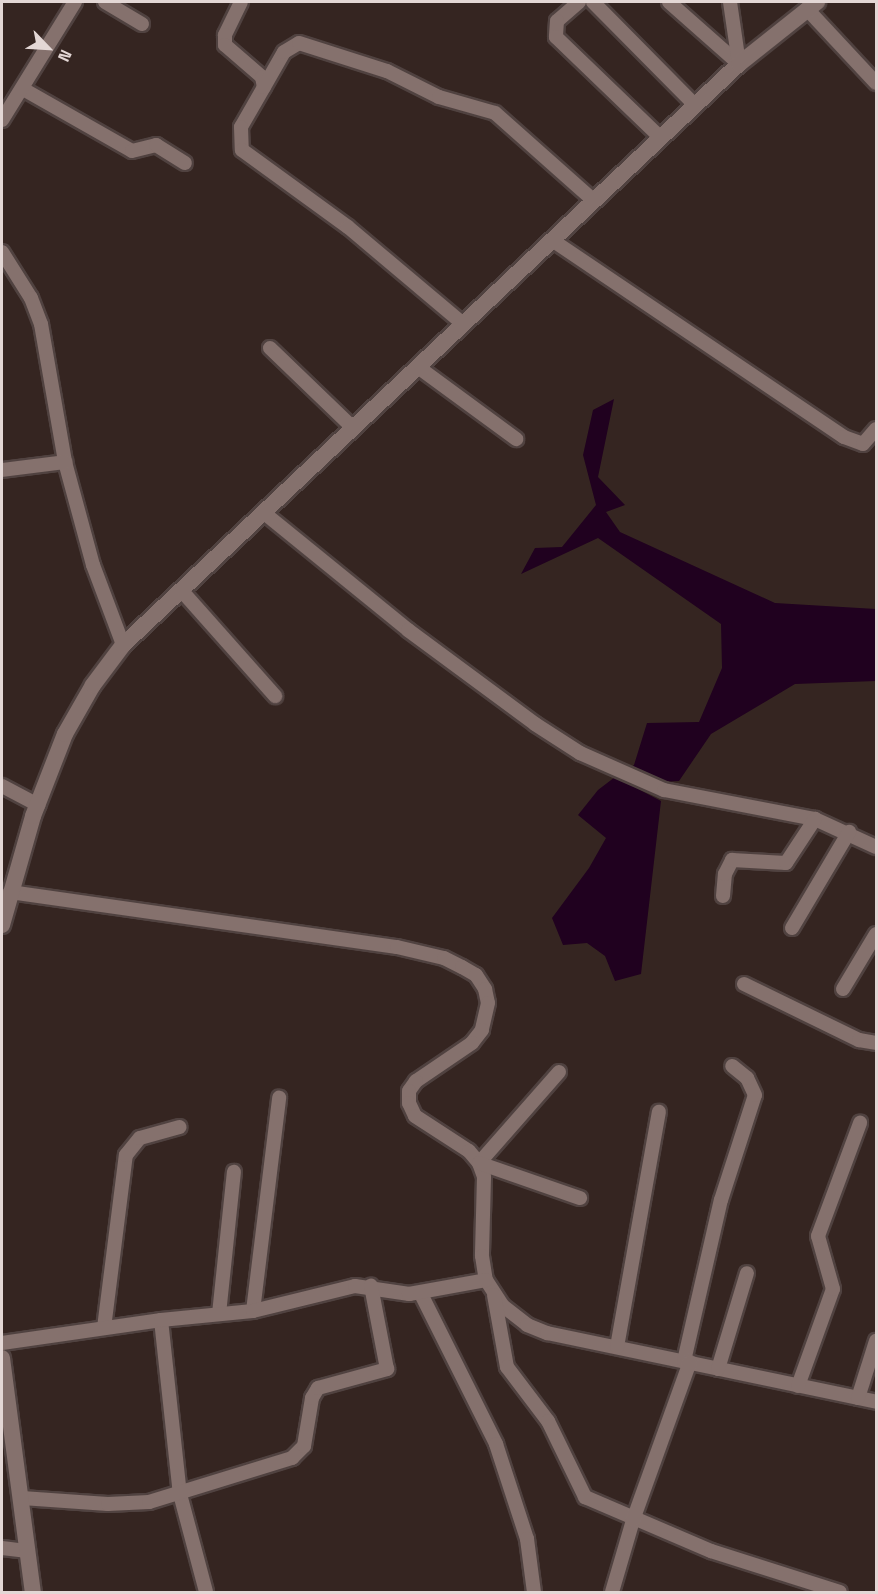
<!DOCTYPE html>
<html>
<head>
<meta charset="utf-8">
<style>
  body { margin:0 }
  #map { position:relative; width:878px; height:1594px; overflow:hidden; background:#352521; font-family:"Space Grotesk",sans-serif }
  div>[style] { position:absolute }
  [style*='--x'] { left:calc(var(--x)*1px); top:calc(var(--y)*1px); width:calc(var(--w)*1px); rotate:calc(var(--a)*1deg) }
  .water>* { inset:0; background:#20011f }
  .roads { filter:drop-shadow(2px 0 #504240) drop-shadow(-2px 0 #504240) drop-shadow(0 2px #504240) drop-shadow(0 -2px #504240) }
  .minor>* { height:14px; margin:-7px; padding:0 7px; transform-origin:7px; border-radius:7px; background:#85716d }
  .tertiary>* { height:16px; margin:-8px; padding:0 8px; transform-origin:8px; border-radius:8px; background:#85716d }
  span { translate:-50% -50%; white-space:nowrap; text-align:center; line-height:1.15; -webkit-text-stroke:4.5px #352521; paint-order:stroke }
  .frame { position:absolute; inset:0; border:3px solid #e3d7d5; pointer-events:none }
  .north { position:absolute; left:18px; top:18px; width:60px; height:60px; -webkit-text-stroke:4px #352521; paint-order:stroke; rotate:115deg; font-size:16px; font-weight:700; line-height:24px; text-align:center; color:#e3d7d5 }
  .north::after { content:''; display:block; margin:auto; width:21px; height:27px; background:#e3d7d5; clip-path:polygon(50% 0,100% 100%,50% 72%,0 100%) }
</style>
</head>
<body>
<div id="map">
  <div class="water">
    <i style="clip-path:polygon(614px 399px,598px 477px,625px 505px,606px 512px,620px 532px,775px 603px,876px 609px,876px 681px,795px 684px,711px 734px,679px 781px,661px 782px,628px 770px,634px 765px,647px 723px,699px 722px,722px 668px,721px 624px,598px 538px,521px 574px,535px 548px,562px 547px,596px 505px,583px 455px,593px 410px)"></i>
    <i style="clip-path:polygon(615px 777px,661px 801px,641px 974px,615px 981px,605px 956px,587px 943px,563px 945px,552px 918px,589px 868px,606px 838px,578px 815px,598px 790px)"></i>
  </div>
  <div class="roads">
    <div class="minor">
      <i style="--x:105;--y:2;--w:43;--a:30.7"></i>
      <i style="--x:241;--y:2;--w:37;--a:116"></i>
      <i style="--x:225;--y:35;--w:10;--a:90"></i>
      <i style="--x:225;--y:45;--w:49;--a:40.9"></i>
      <i style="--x:262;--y:77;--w:10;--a:79"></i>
      <i style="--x:264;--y:87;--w:46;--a:119.9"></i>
      <i style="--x:241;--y:127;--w:23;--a:88"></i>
      <i style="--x:242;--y:150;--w:131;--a:36"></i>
      <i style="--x:348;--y:227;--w:150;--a:40.1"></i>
      <i style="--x:579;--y:2;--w:29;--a:139"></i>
      <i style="--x:557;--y:21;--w:16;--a:94"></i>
      <i style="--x:556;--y:37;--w:146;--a:43.9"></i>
      <i style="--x:593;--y:2;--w:145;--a:45.3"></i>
      <i style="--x:669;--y:2;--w:94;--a:41.5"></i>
      <i style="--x:730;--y:2;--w:63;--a:81.7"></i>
      <i style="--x:807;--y:9;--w:101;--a:47"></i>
      <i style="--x:264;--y:87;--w:40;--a:-60.3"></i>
      <i style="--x:284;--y:52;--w:17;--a:-31"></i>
      <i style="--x:299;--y:43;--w:92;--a:17.7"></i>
      <i style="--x:387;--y:71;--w:58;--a:26.6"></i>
      <i style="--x:439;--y:97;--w:58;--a:15.9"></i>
      <i style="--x:495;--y:113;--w:132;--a:41.6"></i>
      <i style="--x:23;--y:89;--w:125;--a:29.6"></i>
      <i style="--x:132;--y:151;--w:25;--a:-14"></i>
      <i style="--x:156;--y:145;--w:34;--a:32"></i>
      <i style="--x:2;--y:120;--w:139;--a:-58.3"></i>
      <i style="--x:552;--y:240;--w:352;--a:34"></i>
      <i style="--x:844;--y:437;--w:20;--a:20"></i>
      <i style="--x:863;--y:444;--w:20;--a:-49"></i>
      <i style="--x:2;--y:252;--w:54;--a:57.8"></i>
      <i style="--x:31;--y:298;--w:28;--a:69"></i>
      <i style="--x:41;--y:324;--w:140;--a:80.1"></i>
      <i style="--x:65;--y:462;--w:107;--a:74.8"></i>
      <i style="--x:93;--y:565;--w:85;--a:69.4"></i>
      <i style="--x:270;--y:348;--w:115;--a:43.9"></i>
      <i style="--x:418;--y:367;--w:122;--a:36.3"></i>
      <i style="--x:2;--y:470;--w:64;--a:-7.2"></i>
      <i style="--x:263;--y:512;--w:187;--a:39.1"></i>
      <i style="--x:408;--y:630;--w:158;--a:36.5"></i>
      <i style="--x:535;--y:724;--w:54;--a:32.8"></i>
      <i style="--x:580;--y:753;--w:92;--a:23.8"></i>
      <i style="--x:664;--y:790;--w:154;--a:10.9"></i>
      <i style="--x:815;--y:819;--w:67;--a:24.7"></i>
      <i style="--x:181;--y:590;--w:142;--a:48.4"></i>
      <i style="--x:2;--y:786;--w:41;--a:27.8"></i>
      <i style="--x:10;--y:892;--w:391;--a:8.1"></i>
      <i style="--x:397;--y:947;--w:48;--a:13.2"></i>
      <i style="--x:444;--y:958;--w:20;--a:27"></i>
      <i style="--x:462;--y:967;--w:16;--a:30"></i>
      <i style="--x:476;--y:975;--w:17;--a:57"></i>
      <i style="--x:485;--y:989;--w:14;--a:78"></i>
      <i style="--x:488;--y:1003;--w:28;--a:103"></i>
      <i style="--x:482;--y:1030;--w:16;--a:128"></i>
      <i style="--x:472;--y:1043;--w:68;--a:145.8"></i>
      <i style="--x:416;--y:1081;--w:12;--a:125"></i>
      <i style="--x:409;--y:1091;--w:12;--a:90"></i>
      <i style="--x:409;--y:1103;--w:14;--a:65"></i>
      <i style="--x:415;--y:1116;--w:64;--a:32.9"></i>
      <i style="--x:469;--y:1151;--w:16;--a:50"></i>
      <i style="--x:479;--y:1163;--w:15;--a:70"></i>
      <i style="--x:484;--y:1177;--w:79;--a:91.5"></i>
      <i style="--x:482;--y:1256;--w:24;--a:81"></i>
      <i style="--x:486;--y:1280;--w:31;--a:57"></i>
      <i style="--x:503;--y:1306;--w:31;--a:38"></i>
      <i style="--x:527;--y:1325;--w:22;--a:22"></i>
      <i style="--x:547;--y:1333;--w:336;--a:11.8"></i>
      <i style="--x:723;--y:896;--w:22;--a:-85"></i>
      <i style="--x:725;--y:874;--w:16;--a:-63"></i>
      <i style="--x:732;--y:860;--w:54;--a:3.2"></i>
      <i style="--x:786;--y:863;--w:53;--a:-56.6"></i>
      <i style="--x:792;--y:928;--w:112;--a:-59.3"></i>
      <i style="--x:744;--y:984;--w:128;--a:26"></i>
      <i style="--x:859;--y:1040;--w:17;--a:10"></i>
      <i style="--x:843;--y:989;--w:64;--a:-59"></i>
      <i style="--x:559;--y:1072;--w:121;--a:131.3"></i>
      <i style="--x:479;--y:1163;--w:107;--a:19.1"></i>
      <i style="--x:421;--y:1294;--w:168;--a:63.4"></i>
      <i style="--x:496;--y:1444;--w:100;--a:71.9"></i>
      <i style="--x:527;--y:1539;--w:53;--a:82.5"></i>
      <i style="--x:494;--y:1295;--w:73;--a:79.8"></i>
      <i style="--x:507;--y:1367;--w:68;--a:52.8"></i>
      <i style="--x:548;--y:1421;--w:85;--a:64"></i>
      <i style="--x:585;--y:1497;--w:137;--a:23.2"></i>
      <i style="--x:711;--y:1551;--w:135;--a:17.6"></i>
      <i style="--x:253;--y:1311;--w:215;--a:-83"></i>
      <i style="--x:219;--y:1314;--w:143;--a:-84"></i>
      <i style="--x:161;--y:1320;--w:175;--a:83.8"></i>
      <i style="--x:180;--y:1494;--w:101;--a:75.1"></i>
      <i style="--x:104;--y:1328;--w:174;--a:-82.8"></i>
      <i style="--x:126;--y:1155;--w:22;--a:-51"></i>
      <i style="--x:140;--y:1138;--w:41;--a:-15.4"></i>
      <i style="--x:2;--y:1343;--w:161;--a:-8.2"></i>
      <i style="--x:161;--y:1320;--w:92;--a:-5.6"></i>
      <i style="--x:253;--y:1311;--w:105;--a:-13.8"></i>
      <i style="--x:355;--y:1286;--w:55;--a:8.4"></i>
      <i style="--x:409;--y:1294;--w:78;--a:-10.3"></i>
      <i style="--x:617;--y:1347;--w:239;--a:-79.9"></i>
      <i style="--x:684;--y:1361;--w:165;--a:-77.1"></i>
      <i style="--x:721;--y:1200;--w:110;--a:-72.1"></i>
      <i style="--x:755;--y:1095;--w:19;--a:-115"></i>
      <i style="--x:747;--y:1078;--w:19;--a:-141"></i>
      <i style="--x:718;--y:1369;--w:100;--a:-73.2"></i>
      <i style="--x:798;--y:1386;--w:103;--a:-70.2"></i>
      <i style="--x:833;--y:1289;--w:55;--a:-105.8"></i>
      <i style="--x:818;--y:1236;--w:121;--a:-69.6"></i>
      <i style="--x:858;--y:1398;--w:60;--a:-72.5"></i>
      <i style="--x:22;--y:1498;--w:86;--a:4"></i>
      <i style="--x:108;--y:1504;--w:41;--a:-2.8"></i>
      <i style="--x:149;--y:1502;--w:150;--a:-17.1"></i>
      <i style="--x:292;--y:1458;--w:17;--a:-45"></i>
      <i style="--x:304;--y:1446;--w:49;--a:-80.5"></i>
      <i style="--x:312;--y:1398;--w:12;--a:-59"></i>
      <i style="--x:318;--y:1388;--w:72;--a:-15.4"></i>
      <i style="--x:387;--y:1369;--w:85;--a:-100.9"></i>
      <i style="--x:2;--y:1548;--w:26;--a:7"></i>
      <i style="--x:612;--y:1592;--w:75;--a:-73.7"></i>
      <i style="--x:633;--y:1520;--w:168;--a:-70.2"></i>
    </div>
    <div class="tertiary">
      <i style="--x:2;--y:925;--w:113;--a:-74.1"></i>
      <i style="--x:33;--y:816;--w:88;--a:-68.7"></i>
      <i style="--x:65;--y:734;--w:56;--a:-60.3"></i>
      <i style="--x:93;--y:685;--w:50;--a:-53.1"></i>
      <i style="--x:123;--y:645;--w:847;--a:-43.33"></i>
      <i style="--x:739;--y:64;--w:100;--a:-38.5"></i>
      <i style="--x:2;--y:1358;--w:236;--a:82.5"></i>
    </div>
  </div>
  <div class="frame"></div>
  <div class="north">N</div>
</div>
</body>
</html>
